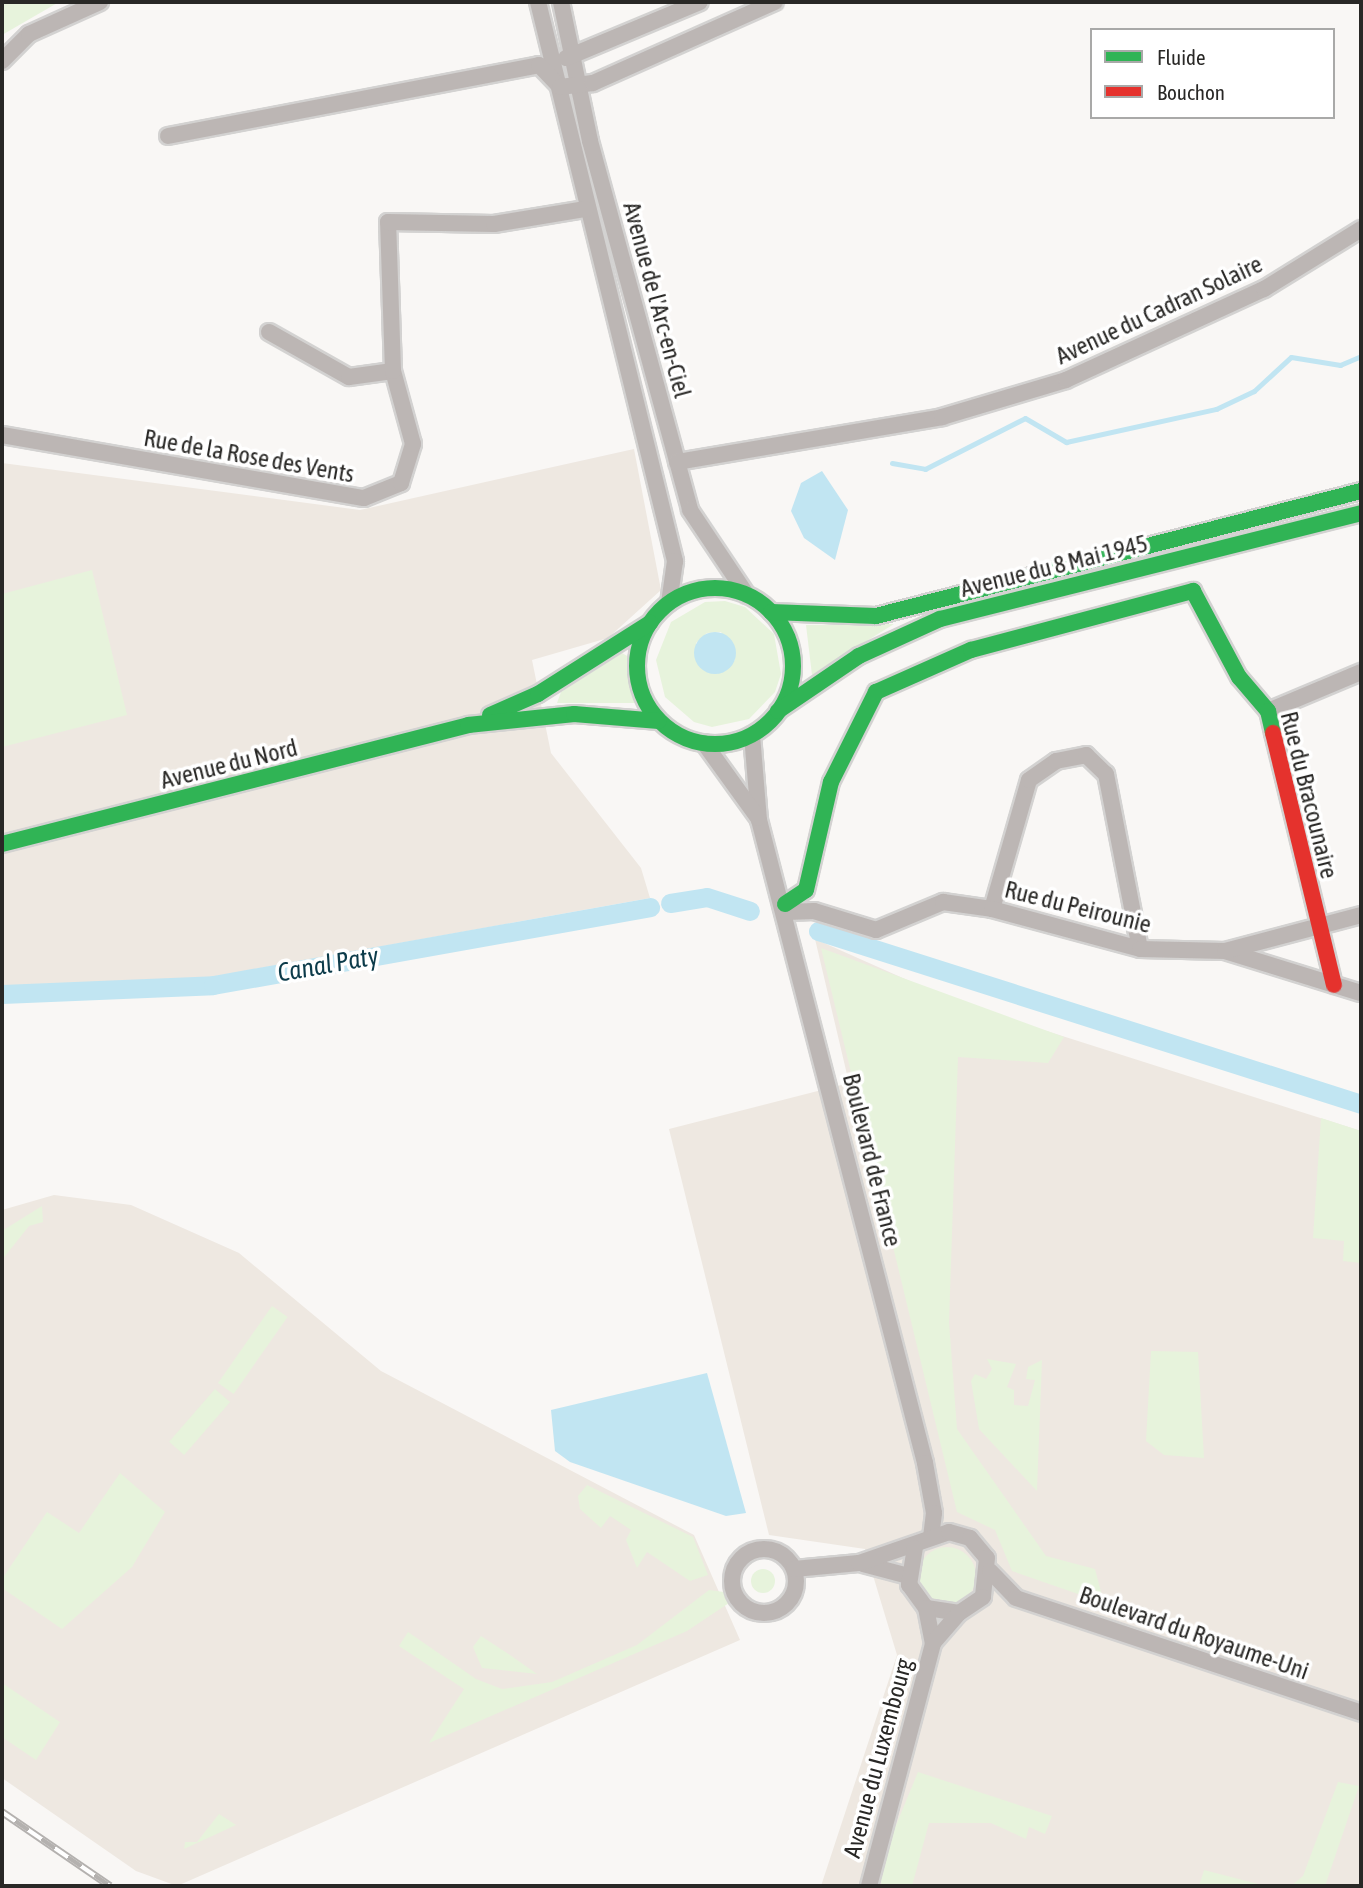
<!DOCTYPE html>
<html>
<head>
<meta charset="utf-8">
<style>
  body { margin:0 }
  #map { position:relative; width:1363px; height:1888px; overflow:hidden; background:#f9f7f5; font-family:"Asap Condensed",sans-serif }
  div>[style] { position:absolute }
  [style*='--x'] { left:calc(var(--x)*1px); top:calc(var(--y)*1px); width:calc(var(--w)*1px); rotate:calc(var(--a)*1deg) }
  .built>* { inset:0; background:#eee8e1 }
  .green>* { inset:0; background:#e7f3dc; transform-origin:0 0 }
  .round { border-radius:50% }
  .water>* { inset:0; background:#c1e5f2 }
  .stream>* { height:5px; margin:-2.5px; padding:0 2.5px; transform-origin:2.5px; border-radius:2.5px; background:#c1e5f2 }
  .canal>* { height:19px; margin:-9.5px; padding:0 9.5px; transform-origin:9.5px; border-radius:9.5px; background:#c1e5f2 }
  .roads { filter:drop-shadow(2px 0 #d3d2d1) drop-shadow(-2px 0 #d3d2d1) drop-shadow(0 2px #d3d2d1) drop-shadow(0 -2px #d3d2d1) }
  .street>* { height:16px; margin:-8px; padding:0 8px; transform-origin:8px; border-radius:8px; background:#bcb6b4 }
  .street>.ring { margin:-8px; padding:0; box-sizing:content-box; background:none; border:16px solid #bcb6b4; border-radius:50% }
  .fast>* { height:16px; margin:-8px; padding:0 8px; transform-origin:8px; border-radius:8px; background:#30b455 }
  .fast>.ring { margin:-8px; padding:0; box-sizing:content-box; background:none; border:16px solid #30b455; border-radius:50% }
  .jam>* { height:16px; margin:-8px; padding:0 8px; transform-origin:8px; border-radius:8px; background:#e5322d }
  .rail>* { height:8px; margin-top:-4px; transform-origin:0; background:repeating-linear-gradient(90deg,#fff 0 16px,#b4b1af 0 32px); box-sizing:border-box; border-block:2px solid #b4b1af }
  span { translate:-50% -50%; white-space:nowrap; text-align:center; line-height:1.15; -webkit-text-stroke:7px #fff; paint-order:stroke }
  .street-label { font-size:24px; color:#292826 }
  .water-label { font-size:26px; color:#0c3b4a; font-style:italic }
  .frame { position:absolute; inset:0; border:4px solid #292826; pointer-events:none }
  .legend { position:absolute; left:1090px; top:28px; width:245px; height:91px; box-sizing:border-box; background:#fff; border:2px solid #a9a9a8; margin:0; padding:9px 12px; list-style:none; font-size:21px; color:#292826 }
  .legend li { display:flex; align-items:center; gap:14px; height:35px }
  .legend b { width:35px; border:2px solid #a9a9a8 }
</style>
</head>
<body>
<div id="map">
  <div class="built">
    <i style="clip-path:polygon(634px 449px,661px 590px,608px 638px,532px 660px,551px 753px,641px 868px,650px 898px,211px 977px,2px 986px,2px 463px,360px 510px)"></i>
    <i style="clip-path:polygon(815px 939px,959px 1003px,1361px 1131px,1361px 1886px,821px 1886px,897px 1655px,865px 1549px,769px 1535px,669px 1129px,849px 1083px)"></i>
    <i style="clip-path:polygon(54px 1195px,131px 1205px,239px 1253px,381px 1371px,694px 1535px,740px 1640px,177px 1886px,136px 1871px,2px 1778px,2px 1210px)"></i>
  </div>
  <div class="green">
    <i style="clip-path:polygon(2px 2px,59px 2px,2px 35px)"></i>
    <i style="clip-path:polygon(92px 570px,127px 715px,2px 747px,2px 594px)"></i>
    <i style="clip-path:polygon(evenodd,725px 601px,745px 607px,774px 634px,781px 674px,775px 692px,749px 719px,712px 727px,694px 722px,665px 697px,656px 660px,671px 622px,705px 602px,725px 601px,721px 632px,735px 660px,721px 673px,708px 673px,696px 643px,707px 633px,721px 632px)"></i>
    <i style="clip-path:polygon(894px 624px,812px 675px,806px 625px)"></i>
    <i style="clip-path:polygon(622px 653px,629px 657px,636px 703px,557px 703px,561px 692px)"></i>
    <i style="clip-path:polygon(821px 948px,1064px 1037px,1048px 1063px,958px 1057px,949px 1322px,957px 1429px,1046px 1556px,1095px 1569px,1104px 1603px,1012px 1571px,995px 1530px,957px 1512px)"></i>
    <i style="clip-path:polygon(1321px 1118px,1361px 1131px,1361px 1263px,1343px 1261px,1344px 1241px,1313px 1238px)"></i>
    <i style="clip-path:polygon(42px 1206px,43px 1222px,29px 1226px,2px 1260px,2px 1231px)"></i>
    <i style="left:272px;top:1306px;width:19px;height:94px;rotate:35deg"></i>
    <i style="clip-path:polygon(1151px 1351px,1198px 1352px,1204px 1458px,1164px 1455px,1146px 1441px)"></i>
    <i style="clip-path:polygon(987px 1359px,1016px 1364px,1007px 1387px,1014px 1390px,1014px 1405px,1028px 1406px,1035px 1380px,1026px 1379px,1028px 1367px,1042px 1360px,1037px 1491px,979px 1429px,971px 1381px,975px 1374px,986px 1379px,992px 1369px)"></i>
    <i style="left:215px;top:1389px;width:20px;height:70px;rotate:41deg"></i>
    <i style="clip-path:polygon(120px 1473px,165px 1512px,132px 1567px,62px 1629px,2px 1588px,2px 1579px,47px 1512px,79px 1533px)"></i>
    <i style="clip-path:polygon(587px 1485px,693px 1537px,708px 1575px,690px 1581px,647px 1552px,637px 1568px,626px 1540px,631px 1530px,610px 1516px,601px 1528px,580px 1509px,578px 1496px)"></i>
    <i class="round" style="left:918px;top:1547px;width:58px;height:58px"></i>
    <i class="round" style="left:751px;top:1569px;width:24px;height:24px"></i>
    <i style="clip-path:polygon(709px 1590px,724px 1592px,729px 1603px,687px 1631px,429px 1743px,464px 1689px,399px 1646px,408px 1632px,476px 1679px,502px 1689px,552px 1682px,637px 1645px)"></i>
    <i style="clip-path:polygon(481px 1636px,510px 1655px,537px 1674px,482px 1668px,473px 1647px)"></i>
    <i style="clip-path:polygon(2px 1683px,60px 1722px,36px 1760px,2px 1737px)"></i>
    <i style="clip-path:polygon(918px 1772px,1052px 1816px,1045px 1834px,1029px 1827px,1026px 1839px,991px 1823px,929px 1823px,912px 1886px,882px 1886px,878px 1869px)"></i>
    <i style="clip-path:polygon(1338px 1782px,1359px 1786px,1325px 1886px,1291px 1886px,1303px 1876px)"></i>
    <i style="clip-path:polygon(219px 1814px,236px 1825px,184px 1849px,185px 1842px,197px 1842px)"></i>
    <i style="clip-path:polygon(1204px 1870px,1266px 1886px,1199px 1886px)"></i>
  </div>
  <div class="water">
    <i style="clip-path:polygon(822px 471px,848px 510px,835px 560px,804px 538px,791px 511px,801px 483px)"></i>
    <i class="round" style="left:694px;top:632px;width:42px;height:42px"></i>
    <i style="clip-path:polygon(707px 1373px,746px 1513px,726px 1516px,570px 1462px,555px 1451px,551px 1410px)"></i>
  </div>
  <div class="stream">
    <i style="--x:892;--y:463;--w:34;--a:10"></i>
    <i style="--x:925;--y:469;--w:112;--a:-27"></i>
    <i style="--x:1025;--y:418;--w:48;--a:30.3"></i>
    <i style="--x:1066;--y:442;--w:154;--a:-12.4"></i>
    <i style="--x:1216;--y:409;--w:42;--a:-25.3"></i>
    <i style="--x:1254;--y:391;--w:50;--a:-42.6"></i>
    <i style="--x:1291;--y:357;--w:50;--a:9.3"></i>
    <i style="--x:1340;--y:365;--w:23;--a:-23"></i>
  </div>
  <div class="canal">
    <i style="--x:670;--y:903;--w:37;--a:-9"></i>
    <i style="--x:707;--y:897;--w:45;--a:18"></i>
    <i style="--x:818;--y:931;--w:570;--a:17.67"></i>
    <i style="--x:2;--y:994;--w:211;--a:-2.4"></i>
    <i style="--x:213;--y:985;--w:444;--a:-10.1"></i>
  </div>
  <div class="roads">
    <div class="street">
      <i style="--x:538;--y:2;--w:576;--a:76.23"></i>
      <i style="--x:675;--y:561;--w:42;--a:98.1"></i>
      <i style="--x:561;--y:2;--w:142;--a:78.2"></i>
      <i style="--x:590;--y:141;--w:382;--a:74.8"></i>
      <i style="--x:690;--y:510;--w:102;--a:56.2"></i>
      <i style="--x:566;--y:58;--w:145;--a:-22.7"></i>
      <i style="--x:2;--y:61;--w:38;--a:-45"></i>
      <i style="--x:29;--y:34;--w:78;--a:-24.3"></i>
      <i style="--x:168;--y:136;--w:378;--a:-10.8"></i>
      <i style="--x:539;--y:65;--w:30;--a:46"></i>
      <i style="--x:560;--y:87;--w:33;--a:-7"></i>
      <i style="--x:593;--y:83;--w:199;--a:-24"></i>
      <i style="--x:269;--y:332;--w:92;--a:29.4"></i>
      <i style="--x:349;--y:377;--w:44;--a:-7.8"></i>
      <i style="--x:2;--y:435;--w:367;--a:9.9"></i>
      <i style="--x:364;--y:498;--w:40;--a:-22"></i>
      <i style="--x:401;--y:483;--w:41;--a:-72.9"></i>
      <i style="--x:413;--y:444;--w:76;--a:-105.3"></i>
      <i style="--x:393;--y:371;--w:149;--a:-91.9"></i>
      <i style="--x:388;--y:222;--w:106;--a:1.1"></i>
      <i style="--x:494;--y:224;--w:93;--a:-9.3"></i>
      <i style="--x:677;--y:462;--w:269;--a:-9.6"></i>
      <i style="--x:942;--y:417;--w:129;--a:-16.6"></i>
      <i style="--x:1066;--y:380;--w:218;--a:-24.7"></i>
      <i style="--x:1264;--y:289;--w:114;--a:-31.7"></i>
      <i style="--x:1268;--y:711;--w:101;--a:-22.8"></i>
      <i style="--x:752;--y:735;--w:85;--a:85.3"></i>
      <i style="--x:759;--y:820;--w:664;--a:75.52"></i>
      <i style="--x:925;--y:1463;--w:51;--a:79.8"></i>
      <i style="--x:934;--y:1513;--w:23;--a:97"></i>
      <i style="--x:704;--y:743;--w:92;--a:54.2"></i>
      <i style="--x:992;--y:909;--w:134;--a:-74"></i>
      <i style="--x:1029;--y:780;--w:33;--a:-35"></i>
      <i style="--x:1056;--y:761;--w:31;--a:-11"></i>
      <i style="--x:1086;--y:755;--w:28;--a:44"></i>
      <i style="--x:1106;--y:774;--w:178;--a:79"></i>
      <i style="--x:786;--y:912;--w:28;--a:-2"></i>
      <i style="--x:814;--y:911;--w:65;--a:17"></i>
      <i style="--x:876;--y:930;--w:73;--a:-22.7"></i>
      <i style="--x:943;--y:902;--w:49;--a:8.1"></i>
      <i style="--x:992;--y:909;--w:153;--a:15.1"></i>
      <i style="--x:1140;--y:949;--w:85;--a:1.3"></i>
      <i style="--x:1225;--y:951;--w:142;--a:17.2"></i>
      <i style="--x:1225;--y:951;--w:141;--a:-14.8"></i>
      <i class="ring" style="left:732px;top:1549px;width:48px;height:48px"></i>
      <i style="--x:863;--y:1564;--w:47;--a:14.9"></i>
      <i style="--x:794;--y:1569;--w:65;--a:-5.3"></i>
      <i style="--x:859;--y:1563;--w:95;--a:-19"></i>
      <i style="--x:949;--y:1532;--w:22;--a:16"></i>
      <i style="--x:970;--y:1538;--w:26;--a:50"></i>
      <i style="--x:987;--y:1558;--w:39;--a:96"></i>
      <i style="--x:983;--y:1597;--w:29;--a:146"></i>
      <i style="--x:959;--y:1613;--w:33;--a:-171"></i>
      <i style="--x:926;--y:1608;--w:29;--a:-126"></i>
      <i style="--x:909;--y:1585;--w:37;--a:-81"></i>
      <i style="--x:990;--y:1571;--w:37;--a:46"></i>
      <i style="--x:1016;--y:1598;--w:364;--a:18.4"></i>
      <i style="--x:926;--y:1608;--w:36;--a:79"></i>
      <i style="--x:869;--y:1886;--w:251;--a:-75.2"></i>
      <i style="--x:933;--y:1643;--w:40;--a:-49"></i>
    </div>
    <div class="fast">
      <i class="ring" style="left:637px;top:588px;width:140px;height:140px"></i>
      <i style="--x:771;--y:612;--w:105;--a:2.2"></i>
      <i style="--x:876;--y:616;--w:501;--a:-14.45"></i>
      <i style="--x:778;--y:711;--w:98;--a:-34.2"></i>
      <i style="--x:859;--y:656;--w:89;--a:-24.6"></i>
      <i style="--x:940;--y:619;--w:434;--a:-14.1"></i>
      <i style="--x:490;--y:715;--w:52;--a:-23.6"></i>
      <i style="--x:538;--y:694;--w:133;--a:-32.4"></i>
      <i style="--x:2;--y:844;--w:481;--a:-14.3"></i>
      <i style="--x:468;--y:725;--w:107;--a:-5.9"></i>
      <i style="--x:574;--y:714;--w:85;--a:4.7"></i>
      <i style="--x:785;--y:904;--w:25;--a:-34"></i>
      <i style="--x:806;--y:890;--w:111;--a:-77"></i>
      <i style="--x:831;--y:782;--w:101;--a:-63.4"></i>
      <i style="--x:876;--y:692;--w:104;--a:-23.9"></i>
      <i style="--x:971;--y:650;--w:230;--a:-14.9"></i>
      <i style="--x:1193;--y:591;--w:98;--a:61.9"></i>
      <i style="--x:1239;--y:677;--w:45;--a:49.5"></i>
      <i style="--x:1268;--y:711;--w:23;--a:77"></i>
    </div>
    <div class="jam">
      <i style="--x:1273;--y:733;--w:259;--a:76.4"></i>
    </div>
  </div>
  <div class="rail">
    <i style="--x:2;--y:1812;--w:131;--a:34.4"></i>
  </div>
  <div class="street-label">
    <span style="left:657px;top:300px;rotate:75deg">Avenue de l'Arc-en-Ciel</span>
    <span style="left:1159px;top:310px;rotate:-25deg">Avenue du Cadran Solaire</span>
    <span style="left:249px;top:456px;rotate:10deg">Rue de la Rose des Vents</span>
    <span style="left:1054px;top:566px;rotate:-14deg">Avenue du 8 Mai 1945</span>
    <span style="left:229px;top:764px;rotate:-14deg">Avenue du Nord</span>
    <span style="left:1309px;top:795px;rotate:76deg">Rue du Bracounaire</span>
    <span style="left:1078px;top:907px;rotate:14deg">Rue du Peirounie</span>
    <span style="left:872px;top:1160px;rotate:76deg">Boulevard de France</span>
    <span style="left:1194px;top:1633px;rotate:19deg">Boulevard du Royaume-Uni</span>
    <span style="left:878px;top:1758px;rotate:-75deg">Avenue du Luxembourg</span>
  </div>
  <div class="water-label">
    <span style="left:328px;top:965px;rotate:-10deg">Canal Paty</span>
  </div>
  <div class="frame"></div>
  <ul class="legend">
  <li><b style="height:9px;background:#30b455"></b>Fluide</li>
  <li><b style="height:9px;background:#e5322d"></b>Bouchon</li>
  </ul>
</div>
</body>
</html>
